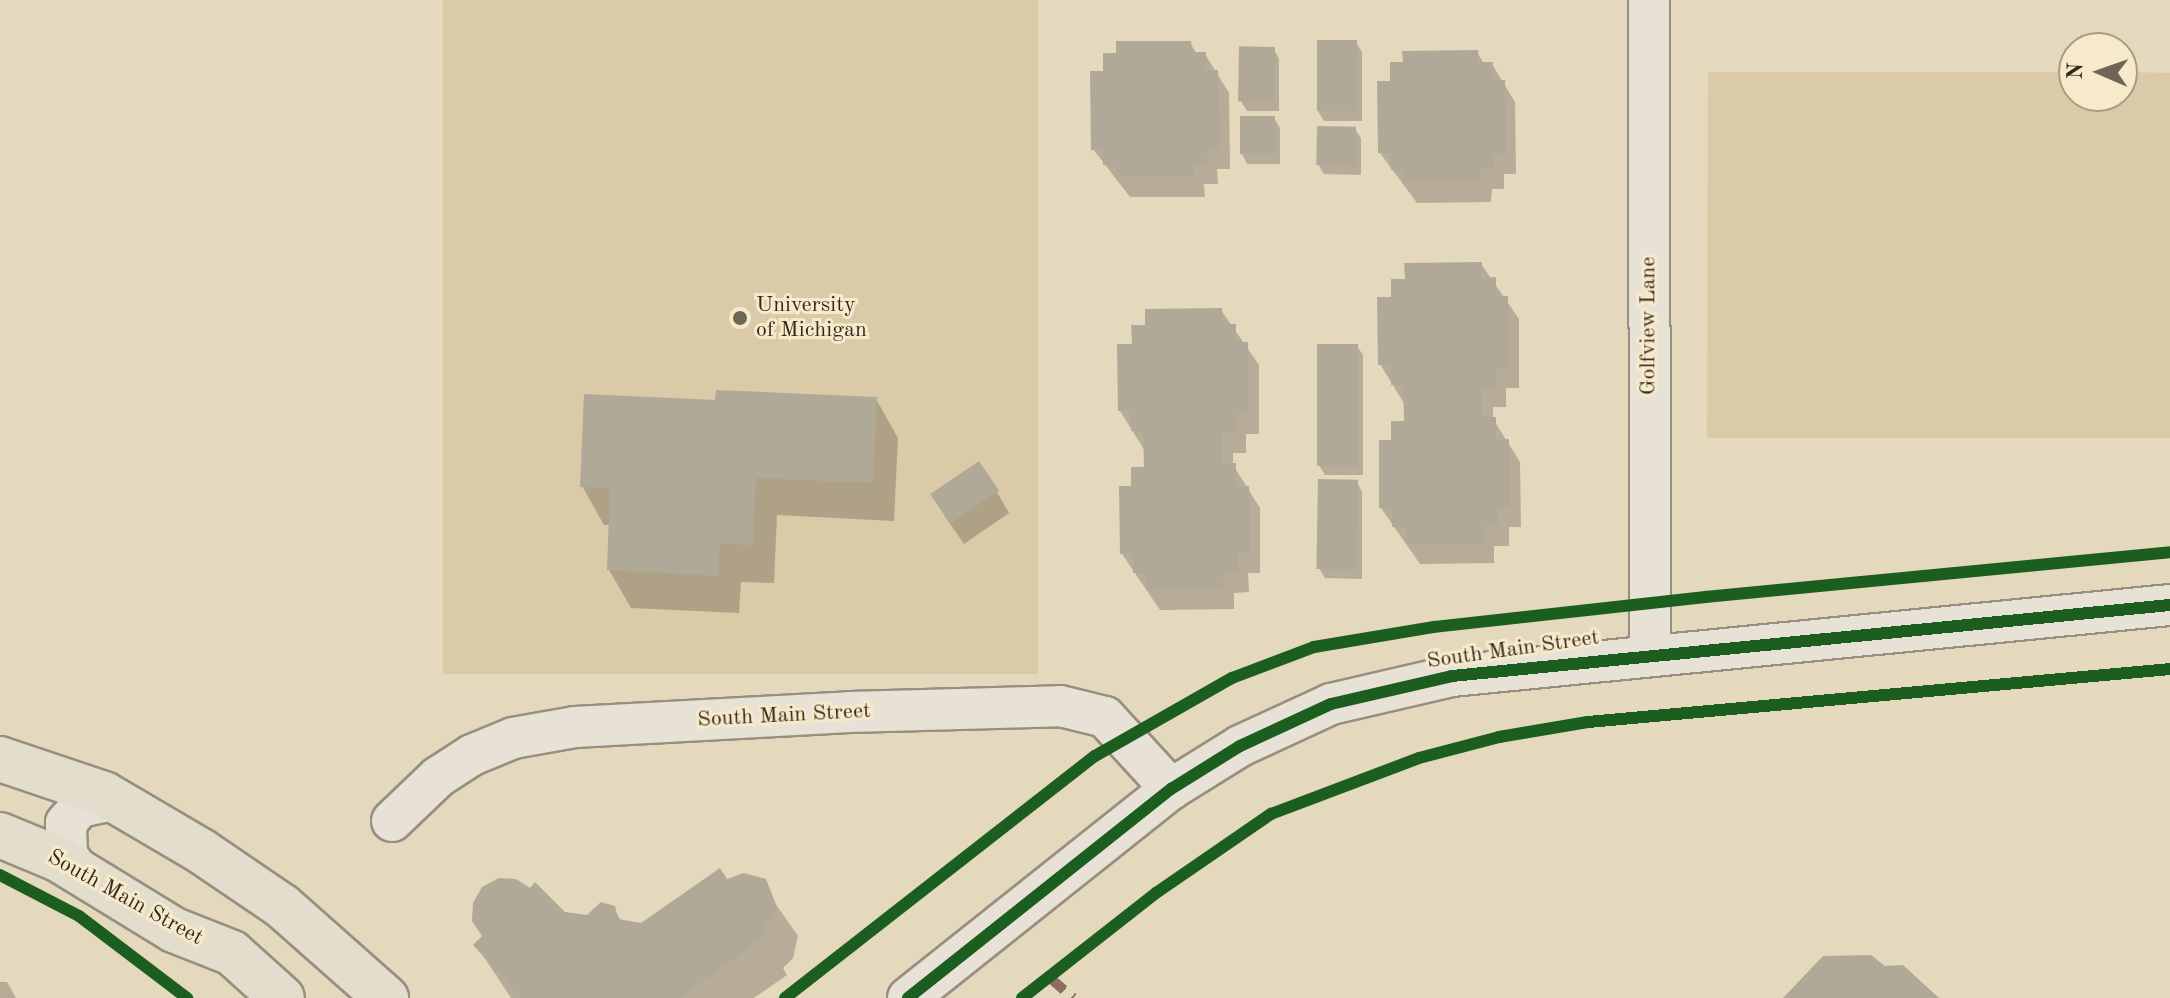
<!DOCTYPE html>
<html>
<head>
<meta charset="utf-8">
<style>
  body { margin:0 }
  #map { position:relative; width:2170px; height:998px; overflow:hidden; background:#e4d8bd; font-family:"Old Standard TT",serif }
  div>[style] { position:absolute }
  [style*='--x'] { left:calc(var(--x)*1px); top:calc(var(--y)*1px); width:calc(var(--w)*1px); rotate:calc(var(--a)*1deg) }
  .green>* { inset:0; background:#dacaa8; transform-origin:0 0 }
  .shadow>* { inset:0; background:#0003 }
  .building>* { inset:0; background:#b1a997; transform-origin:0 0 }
  .roads { filter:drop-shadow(2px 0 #978f7f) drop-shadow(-2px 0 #978f7f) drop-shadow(0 2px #978f7f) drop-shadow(0 -2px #978f7f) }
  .minor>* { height:40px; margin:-20px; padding:0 20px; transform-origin:20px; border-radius:20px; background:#e7e2d5 }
  .major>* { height:44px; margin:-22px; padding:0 22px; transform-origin:22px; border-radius:22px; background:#e3ddce }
  .quiet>* { height:10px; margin-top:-5px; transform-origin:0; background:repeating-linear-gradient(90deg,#8d6e63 0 20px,transparent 0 30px) }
  .cycleway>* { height:12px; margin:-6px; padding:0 6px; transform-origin:6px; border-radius:6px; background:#1b5e20 }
  .dots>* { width:22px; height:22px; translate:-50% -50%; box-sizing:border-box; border:4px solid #f7eaca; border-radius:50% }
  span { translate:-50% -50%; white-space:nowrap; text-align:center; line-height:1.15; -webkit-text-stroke:6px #f7eaca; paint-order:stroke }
  .poi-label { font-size:22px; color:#31281e }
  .left { translate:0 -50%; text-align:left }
  .street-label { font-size:22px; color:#31281e }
  .north { position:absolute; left:2058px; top:32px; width:80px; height:80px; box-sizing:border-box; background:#f7eaca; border:2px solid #a89c85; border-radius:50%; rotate:272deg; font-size:22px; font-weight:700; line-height:32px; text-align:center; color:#31281e }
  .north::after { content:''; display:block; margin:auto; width:28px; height:36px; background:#706656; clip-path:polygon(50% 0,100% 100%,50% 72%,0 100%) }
</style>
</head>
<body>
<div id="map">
  <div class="green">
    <i style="left:443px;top:0;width:595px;height:674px"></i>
    <i style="clip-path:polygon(1708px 72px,2074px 72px,2074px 96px,2122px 96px,2122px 72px,2170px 73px,2170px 438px,1707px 438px)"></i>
  </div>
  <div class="shadow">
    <i style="clip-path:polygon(1356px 42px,1362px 52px,1362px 121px,1324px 121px,1318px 111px)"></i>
    <i style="clip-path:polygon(1190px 43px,1197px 54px,1205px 54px,1229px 93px,1230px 169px,1217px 169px,1218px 184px,1204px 184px,1205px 197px,1130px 197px,1093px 149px,1105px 73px)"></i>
    <i style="clip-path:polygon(1274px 49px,1279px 59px,1279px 111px,1247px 111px,1241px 101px)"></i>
    <i style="clip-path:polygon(1477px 52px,1484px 64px,1492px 64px,1515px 102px,1516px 174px,1504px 174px,1504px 189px,1492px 189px,1491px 202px,1417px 203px,1380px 153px,1392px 83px)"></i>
    <i style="clip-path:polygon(1274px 118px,1280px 128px,1280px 164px,1247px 164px,1242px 154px)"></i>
    <i style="clip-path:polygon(1355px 129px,1361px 138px,1361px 175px,1324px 174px,1318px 164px)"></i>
    <i style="clip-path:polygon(1481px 264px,1519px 319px,1519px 388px,1506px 388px,1506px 407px,1493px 407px,1493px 419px,1520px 462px,1521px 527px,1509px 527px,1509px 546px,1494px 546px,1494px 563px,1420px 564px,1381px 508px,1393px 442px,1406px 423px,1405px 405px,1380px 364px,1393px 299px,1407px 281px)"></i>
    <i style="clip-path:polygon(1221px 310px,1259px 365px,1259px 434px,1246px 434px,1246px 453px,1233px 453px,1233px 465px,1260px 508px,1260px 573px,1248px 573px,1249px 592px,1234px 593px,1234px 609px,1160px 610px,1122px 554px,1133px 488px,1146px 469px,1145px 451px,1120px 411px,1134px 345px,1147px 327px)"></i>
    <i style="clip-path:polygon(1357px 346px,1363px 355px,1363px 475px,1325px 475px,1319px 465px)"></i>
    <i style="clip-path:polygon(876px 399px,898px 438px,894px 521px,777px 515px,774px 583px,741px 582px,739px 613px,631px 608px,609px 570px,611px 525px,604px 525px,582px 486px,717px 402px)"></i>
    <i style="clip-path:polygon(1357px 482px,1362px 492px,1362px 579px,1325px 578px,1319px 568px)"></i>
    <i style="clip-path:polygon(997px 492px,1009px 513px,964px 544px,944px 515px)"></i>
    <i style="clip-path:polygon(756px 876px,798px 936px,793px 958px,783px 968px,787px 975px,754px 998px,511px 998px,476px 945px,564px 914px,587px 917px,613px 907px,622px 922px,641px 925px,726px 881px)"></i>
    <i style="clip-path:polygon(0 982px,7px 982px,16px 998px,0 998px)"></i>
  </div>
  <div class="building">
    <i style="left:1317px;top:40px;width:40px;height:71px"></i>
    <i style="clip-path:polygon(1116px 41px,1191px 41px,1192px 52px,1206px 52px,1206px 70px,1218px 70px,1219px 149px,1207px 149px,1207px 164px,1194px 164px,1194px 176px,1116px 177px,1116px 165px,1103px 165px,1103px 150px,1091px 150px,1090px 71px,1103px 71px,1103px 53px,1116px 53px)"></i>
    <i style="left:1275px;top:47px;width:55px;height:36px;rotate:91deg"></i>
    <i style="clip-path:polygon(1478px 50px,1479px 62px,1493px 62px,1493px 80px,1505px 80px,1506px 154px,1493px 154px,1494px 169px,1481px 169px,1480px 182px,1403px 182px,1403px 170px,1391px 170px,1390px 153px,1378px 153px,1377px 81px,1390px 81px,1390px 62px,1403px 62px,1402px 51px)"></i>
    <i style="left:1240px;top:116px;width:35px;height:38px"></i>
    <i style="left:1317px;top:126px;width:39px;height:39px;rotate:1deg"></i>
    <i style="clip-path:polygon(1482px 262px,1482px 278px,1496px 277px,1496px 296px,1508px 296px,1508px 368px,1495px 368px,1496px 387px,1482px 387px,1482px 417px,1496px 417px,1496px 440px,1509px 439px,1510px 507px,1498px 507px,1498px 526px,1483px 526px,1483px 543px,1406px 544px,1406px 527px,1392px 527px,1392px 508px,1379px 508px,1379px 440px,1391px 440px,1391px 421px,1404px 421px,1403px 385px,1391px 385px,1390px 365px,1378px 365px,1377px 297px,1391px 297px,1391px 279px,1405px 279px,1404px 263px)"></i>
    <i style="clip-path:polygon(1222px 308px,1223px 324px,1236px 324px,1236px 342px,1248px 342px,1248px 414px,1235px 414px,1235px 433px,1222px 433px,1222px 463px,1236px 463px,1236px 486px,1249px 486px,1250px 553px,1238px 553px,1238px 572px,1223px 572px,1223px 589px,1146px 590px,1146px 573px,1133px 573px,1133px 554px,1120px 554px,1119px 486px,1131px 486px,1131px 467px,1144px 467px,1143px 431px,1131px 431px,1130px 411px,1118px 411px,1117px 344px,1132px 344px,1131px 325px,1145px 325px,1145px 309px)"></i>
    <i style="left:1317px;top:344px;width:41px;height:122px"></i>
    <i style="clip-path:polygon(716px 390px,877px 397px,873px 483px,756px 478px,753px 545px,720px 544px,718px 576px,607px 570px,610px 488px,580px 487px,584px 394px,715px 400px)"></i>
    <i style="left:979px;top:461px;width:36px;height:59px;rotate:56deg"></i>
    <i style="left:1318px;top:479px;width:40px;height:90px;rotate:1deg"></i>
    <i style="clip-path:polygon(720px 868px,727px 879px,744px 873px,766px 879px,777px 907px,762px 928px,766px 935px,680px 998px,522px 998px,473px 945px,482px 936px,472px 921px,473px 903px,482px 887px,499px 878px,516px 879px,530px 888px,535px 882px,565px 912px,587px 915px,601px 902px,615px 906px,618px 919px,641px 923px)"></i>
    <i style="clip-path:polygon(1871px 955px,1885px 966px,1903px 965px,1939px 998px,1783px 998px,1823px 956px)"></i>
  </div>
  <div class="roads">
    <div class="minor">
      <i style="--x:1649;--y:0;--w:653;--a:89.91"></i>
      <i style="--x:392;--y:821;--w:64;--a:-43.7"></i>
      <i style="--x:438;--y:777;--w:40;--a:-32.9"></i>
      <i style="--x:472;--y:755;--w:44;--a:-22.5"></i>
      <i style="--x:513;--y:738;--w:63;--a:-10.1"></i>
      <i style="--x:575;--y:727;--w:275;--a:-3.1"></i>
      <i style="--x:850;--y:712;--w:210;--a:-1.6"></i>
      <i style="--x:1060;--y:706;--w:46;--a:13.7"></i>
      <i style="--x:1105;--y:717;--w:98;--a:47.5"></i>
      <i style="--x:79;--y:872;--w:21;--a:-125"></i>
      <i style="--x:67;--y:855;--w:32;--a:-92"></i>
      <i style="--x:66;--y:823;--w:21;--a:-49"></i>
      <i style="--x:80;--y:807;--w:34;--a:-12"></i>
      <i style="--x:908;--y:998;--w:336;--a:-38.5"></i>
      <i style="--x:1171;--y:789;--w:81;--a:-31.9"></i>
      <i style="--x:1240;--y:746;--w:100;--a:-24.8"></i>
      <i style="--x:1331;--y:704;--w:124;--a:-13"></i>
      <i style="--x:1452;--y:676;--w:722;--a:-5.65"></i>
    </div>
    <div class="major">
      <i style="--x:0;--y:759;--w:110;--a:18.6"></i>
      <i style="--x:104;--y:794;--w:113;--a:30.4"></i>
      <i style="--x:201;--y:851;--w:98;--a:34.2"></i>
      <i style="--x:282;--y:906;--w:139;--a:41.5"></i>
      <i style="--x:0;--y:835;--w:63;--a:22.5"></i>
      <i style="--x:58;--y:859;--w:136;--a:31.5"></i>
      <i style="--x:174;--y:930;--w:62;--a:21.6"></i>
      <i style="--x:232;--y:953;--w:67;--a:42"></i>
    </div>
  </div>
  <div class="quiet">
    <i style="--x:1049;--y:977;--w:32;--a:41"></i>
  </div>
  <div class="cycleway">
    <i style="--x:0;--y:875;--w:89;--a:27.4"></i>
    <i style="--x:79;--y:916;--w:136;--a:37.2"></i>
    <i style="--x:785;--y:998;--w:393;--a:-38"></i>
    <i style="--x:1095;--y:756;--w:158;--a:-29.7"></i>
    <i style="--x:1232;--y:678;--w:88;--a:-20.7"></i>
    <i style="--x:1314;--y:647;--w:122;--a:-9.5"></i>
    <i style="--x:1434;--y:627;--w:274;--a:-6.3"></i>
    <i style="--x:1706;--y:597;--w:466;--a:-5.5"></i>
    <i style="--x:908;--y:998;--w:336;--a:-38.5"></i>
    <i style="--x:1171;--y:789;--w:81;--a:-31.9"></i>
    <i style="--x:1240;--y:746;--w:100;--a:-24.8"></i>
    <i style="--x:1331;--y:704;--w:124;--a:-13"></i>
    <i style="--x:1452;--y:676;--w:722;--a:-5.65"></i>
    <i style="--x:1022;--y:998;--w:170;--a:-38.1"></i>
    <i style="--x:1156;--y:893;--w:140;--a:-34.5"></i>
    <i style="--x:1271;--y:814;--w:158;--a:-20.7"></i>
    <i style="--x:1419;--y:758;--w:83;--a:-14.7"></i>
    <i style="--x:1499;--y:737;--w:90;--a:-9.6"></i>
    <i style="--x:1588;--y:722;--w:584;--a:-5.2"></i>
  </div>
  <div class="dots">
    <i style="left:740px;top:318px;background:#706656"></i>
  </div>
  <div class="poi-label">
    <span class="left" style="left:756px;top:318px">University<br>of Michigan</span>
  </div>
  <div class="street-label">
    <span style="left:1649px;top:326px;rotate:-90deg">Golfview Lane</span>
    <span style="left:1513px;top:650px;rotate:-8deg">South Main Street</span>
    <span style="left:784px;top:716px;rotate:-3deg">South Main Street</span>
    <span style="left:125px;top:898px;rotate:29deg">South Main Street</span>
  </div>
  <div class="north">N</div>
</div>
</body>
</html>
